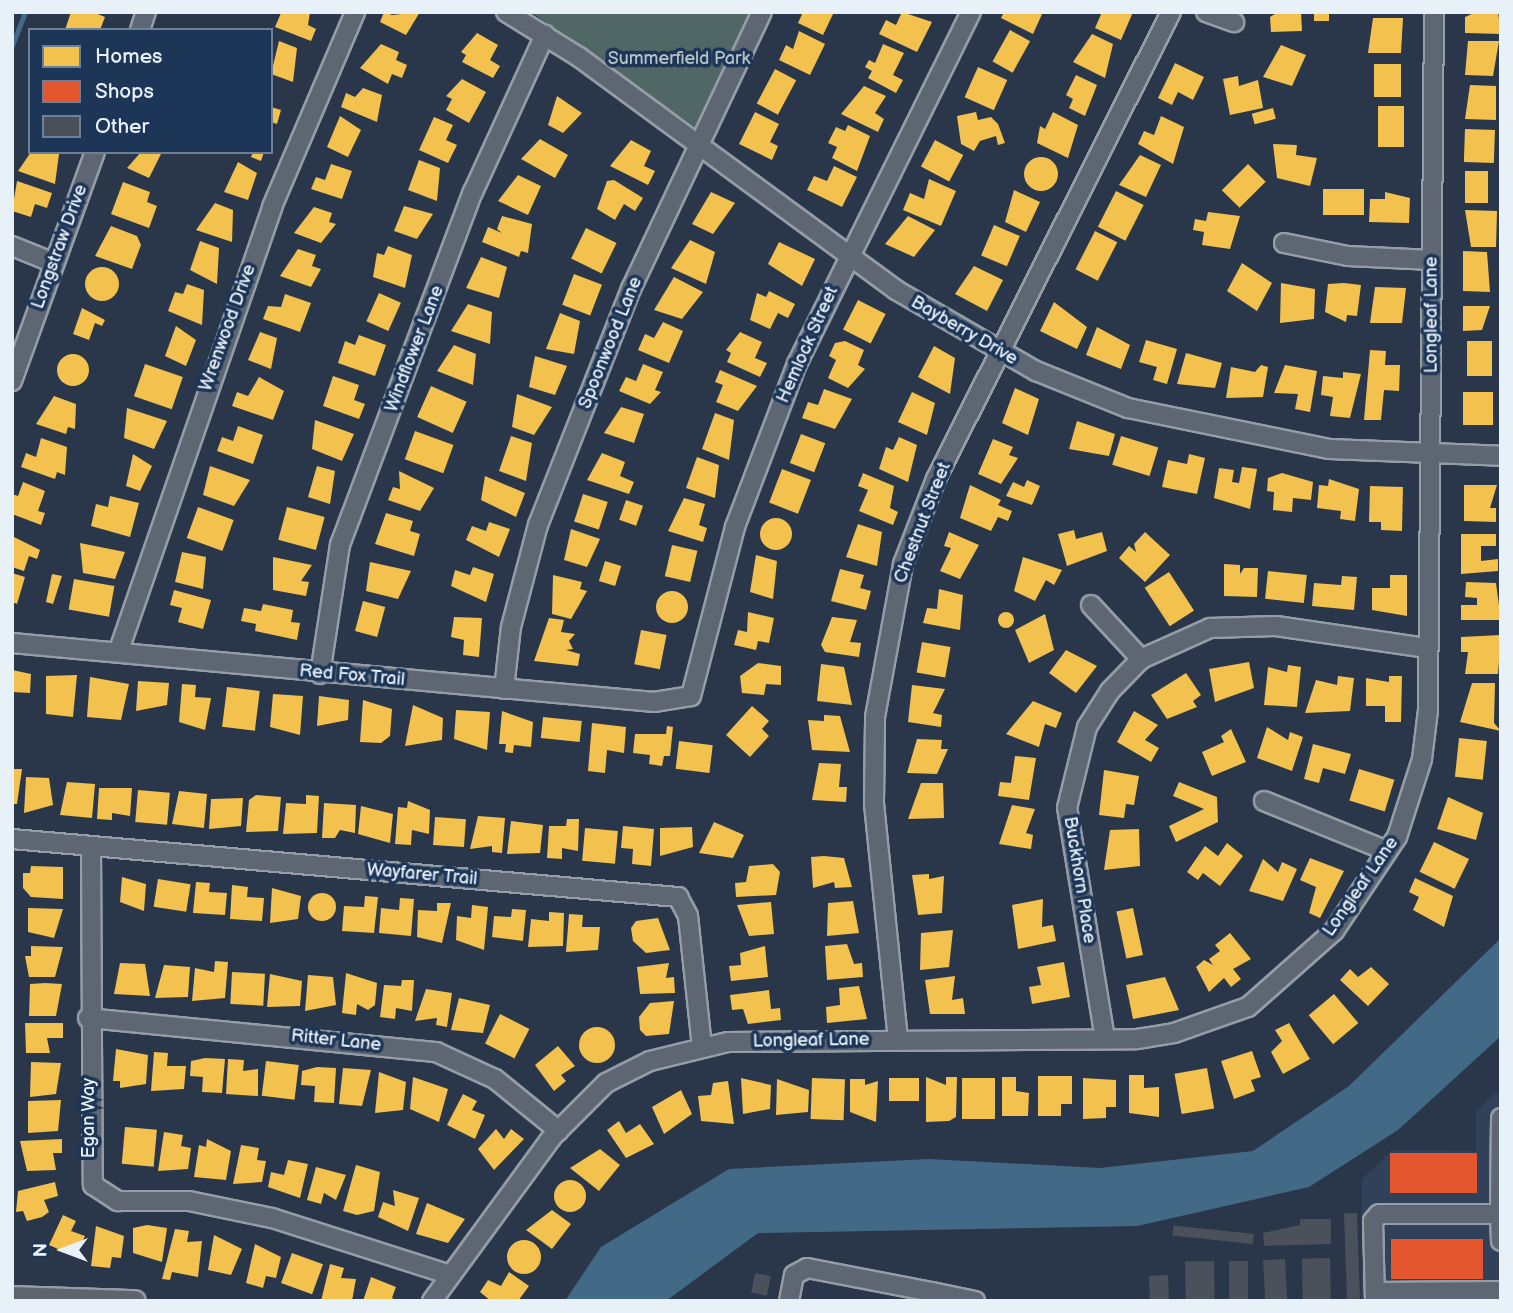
<!DOCTYPE html>
<html>
<head>
<meta charset="utf-8">
<style>
  body { margin:0 }
  #map { position:relative; width:1513px; height:1313px; overflow:hidden; background:#2a374a; font-family:"Balsamiq Sans",sans-serif }
  div>[style] { position:absolute }
  [style*='--x'] { left:calc(var(--x)*1px); top:calc(var(--y)*1px); width:calc(var(--w)*1px); rotate:calc(var(--a)*1deg) }
  .built>* { inset:0; background:#31415a }
  .green>* { inset:0; background:#516766 }
  .water>* { inset:0; background:#426a86 }
  .homes>* { inset:0; background:#f2c14e; transform-origin:0 0 }
  .round { border-radius:50% }
  .shops>* { inset:0; background:#e4572e; transform-origin:0 0 }
  .stream>* { height:4.5px; margin:-2.25px; padding:0 2.25px; transform-origin:2.25px; border-radius:2.25px; background:#426a86 }
  .building>* { inset:0; background:#4a515b; transform-origin:0 0 }
  .roads { filter:drop-shadow(2px 0 #959da7) drop-shadow(-2px 0 #959da7) drop-shadow(0 2px #959da7) drop-shadow(0 -2px #959da7) }
  .minor>* { height:18px; margin:-9px; padding:0 9px; transform-origin:9px; border-radius:9px; background:#5d6672 }
  .major>* { height:21px; margin:-10.5px; padding:0 10.5px; transform-origin:10.5px; border-radius:10.5px; background:#5d646b }
  span { translate:-50% -50%; white-space:nowrap; text-align:center; line-height:1.15; -webkit-text-stroke:7px #1d3557; paint-order:stroke }
  .park-label { font-size:18px; color:#b5c3c6 }
  .street-label { font-size:18px; color:#e8f1f8 }
  .frame { position:absolute; inset:0; border:14px solid #e8f1f8; pointer-events:none }
  .legend { position:absolute; left:28px; top:28px; width:245px; height:126px; box-sizing:border-box; background:#1d3557; border:2px solid #6e8097; margin:0; padding:9px 12px; list-style:none; font-size:21px; color:#e8f1f8 }
  .legend li { display:flex; align-items:center; gap:14px; height:35px }
  .legend b { width:35px; border:2px solid #6e8097 }
  .north { position:absolute; left:28px; top:1215px; width:70px; height:70px; -webkit-text-stroke:5px #1d3557; paint-order:stroke; rotate:270deg; font-size:19px; font-weight:700; line-height:28px; text-align:center; color:#e8f1f8 }
  .north::after { content:''; display:block; margin:auto; width:24px; height:32px; background:#e8f1f8; clip-path:polygon(50% 0,100% 100%,50% 72%,0 100%) }
</style>
</head>
<body>
<div id="map">
  <div class="built">
    <i style="clip-path:polygon(1494px 1093px,1501px 1093px,1501px 1301px,1361px 1301px,1362px 1179px,1392px 1150px,1476px 1151px,1476px 1112px)"></i>
  </div>
  <div class="green">
    <i style="clip-path:polygon(531px 12px,752px 12px,696px 128px)"></i>
  </div>
  <div class="water">
    <i style="clip-path:polygon(1501px 938px,1501px 1036px,1398px 1130px,1309px 1187px,1137px 1226px,758px 1233px,666px 1301px,565px 1301px,601px 1247px,729px 1169px,929px 1159px,1100px 1168px,1253px 1151px,1349px 1086px)"></i>
  </div>
  <div class="homes">
    <i style="clip-path:polygon(71px 12px,93px 12px,105px 17px,100px 30px,65px 30px)"></i>
    <i style="clip-path:polygon(310px 12px,308px 25px,316px 29px,311px 41px,275px 27px,281px 13px)"></i>
    <i style="clip-path:polygon(384px 12px,392px 15px,420px 12px,406px 35px,380px 22px)"></i>
    <i style="clip-path:polygon(803px 12px,834px 12px,823px 35px,798px 23px)"></i>
    <i style="clip-path:polygon(902px 12px,932px 22px,917px 52px,879px 34px,886px 20px,896px 25px)"></i>
    <i style="clip-path:polygon(1004px 12px,1043px 12px,1033px 34px,1001px 18px)"></i>
    <i style="clip-path:polygon(1102px 12px,1133px 12px,1121px 40px,1095px 28px)"></i>
    <i style="clip-path:polygon(1278px 12px,1301px 12px,1302px 31px,1271px 32px,1270px 17px)"></i>
    <i style="left:1314px;top:12px;width:15px;height:9px"></i>
    <i style="clip-path:polygon(1476px 12px,1498px 12px,1501px 34px,1465px 33px,1465px 17px)"></i>
    <i style="clip-path:polygon(1373px 18px,1403px 18px,1401px 53px,1368px 53px)"></i>
    <i style="left:1010px;top:30px;width:23px;height:36px;rotate:29deg"></i>
    <i style="clip-path:polygon(799px 31px,825px 44px,810px 75px,779px 60px,786px 45px,793px 49px)"></i>
    <i style="clip-path:polygon(477px 33px,498px 45px,490px 60px,500px 66px,493px 78px,462px 62px,466px 55px,461px 52px)"></i>
    <i style="clip-path:polygon(1092px 34px,1113px 44px,1105px 78px,1073px 62px)"></i>
    <i style="clip-path:polygon(279px 41px,297px 48px,293px 82px,271px 74px)"></i>
    <i style="clip-path:polygon(1468px 41px,1499px 41px,1493px 76px,1465px 75px)"></i>
    <i style="clip-path:polygon(381px 44px,399px 52px,396px 60px,407px 65px,402px 78px,392px 74px,388px 84px,360px 68px)"></i>
    <i style="clip-path:polygon(883px 44px,904px 53px,893px 75px,903px 80px,896px 93px,868px 78px,872px 71px,865px 67px,869px 60px,875px 63px)"></i>
    <i style="clip-path:polygon(1281px 45px,1306px 55px,1292px 86px,1263px 77px)"></i>
    <i style="clip-path:polygon(1175px 63px,1204px 77px,1193px 100px,1178px 92px,1172px 105px,1158px 98px)"></i>
    <i style="left:1374px;top:64px;width:27px;height:33px"></i>
    <i style="left:978px;top:67px;width:32px;height:33px;rotate:24deg"></i>
    <i style="left:775px;top:69px;width:24px;height:39px;rotate:28deg"></i>
    <i style="clip-path:polygon(1076px 75px,1097px 85px,1085px 116px,1069px 108px,1073px 99px,1066px 95px)"></i>
    <i style="clip-path:polygon(1238px 76px,1239px 86px,1258px 80px,1263px 108px,1230px 115px,1223px 79px)"></i>
    <i style="clip-path:polygon(462px 79px,486px 92px,469px 123px,446px 110px,452px 99px,446px 96px)"></i>
    <i style="clip-path:polygon(1470px 85px,1496px 86px,1496px 120px,1465px 119px)"></i>
    <i style="clip-path:polygon(864px 86px,886px 96px,875px 113px,884px 119px,878px 132px,841px 114px)"></i>
    <i style="clip-path:polygon(363px 88px,382px 95px,377px 122px,341px 107px,346px 93px,355px 97px)"></i>
    <i style="clip-path:polygon(557px 96px,582px 113px,563px 133px,548px 125px)"></i>
    <i style="left:1378px;top:106px;width:26px;height:41px"></i>
    <i style="clip-path:polygon(271px 107px,281px 110px,277px 124px,271px 122px)"></i>
    <i style="left:1273px;top:108px;width:11px;height:22px;rotate:75deg"></i>
    <i style="clip-path:polygon(755px 112px,779px 124px,770px 142px,778px 146px,772px 160px,739px 144px)"></i>
    <i style="clip-path:polygon(976px 112px,978px 120px,991px 117px,998px 124px,1005px 143px,998px 145px,996px 136px,980px 141px,974px 151px,961px 144px,957px 116px)"></i>
    <i style="clip-path:polygon(1053px 112px,1078px 125px,1068px 158px,1037px 143px,1040px 126px,1045px 129px)"></i>
    <i style="clip-path:polygon(340px 116px,361px 130px,348px 157px,327px 147px)"></i>
    <i style="clip-path:polygon(1161px 116px,1184px 127px,1173px 164px,1138px 144px,1144px 131px,1154px 135px)"></i>
    <i style="clip-path:polygon(434px 117px,453px 125px,446px 140px,457px 145px,448px 163px,419px 150px)"></i>
    <i style="clip-path:polygon(848px 125px,870px 136px,857px 171px,832px 158px,837px 147px,828px 143px,836px 127px,845px 131px)"></i>
    <i style="left:1465px;top:129px;width:30px;height:33px;rotate:2deg"></i>
    <i style="clip-path:polygon(540px 139px,568px 155px,555px 178px,521px 159px)"></i>
    <i style="clip-path:polygon(631px 140px,651px 151px,644px 166px,655px 171px,648px 185px,610px 166px)"></i>
    <i style="left:935px;top:140px;width:32px;height:30px;rotate:28deg"></i>
    <i style="clip-path:polygon(1273px 144px,1297px 145px,1296px 155px,1317px 158px,1310px 186px,1277px 178px)"></i>
    <i style="clip-path:polygon(31px 152px,59px 154px,55px 184px,18px 171px)"></i>
    <i style="clip-path:polygon(141px 152px,171px 152px,161px 154px,149px 178px,127px 168px)"></i>
    <i style="clip-path:polygon(253px 152px,264px 152px,261px 161px,251px 157px)"></i>
    <i style="clip-path:polygon(1140px 155px,1161px 165px,1146px 197px,1119px 185px)"></i>
    <i class="round" style="left:1024px;top:157px;width:34px;height:34px"></i>
    <i style="clip-path:polygon(419px 160px,440px 168px,437px 201px,408px 190px)"></i>
    <i style="clip-path:polygon(238px 162px,257px 173px,248px 200px,224px 192px)"></i>
    <i style="clip-path:polygon(331px 164px,352px 171px,342px 199px,311px 189px,316px 177px,325px 180px)"></i>
    <i style="left:1248px;top:164px;width:25px;height:37px;rotate:45deg"></i>
    <i style="clip-path:polygon(834px 166px,857px 177px,842px 207px,807px 190px,814px 176px,827px 181px)"></i>
    <i style="left:1465px;top:171px;width:23px;height:32px"></i>
    <i style="clip-path:polygon(518px 175px,541px 186px,528px 215px,498px 201px)"></i>
    <i style="clip-path:polygon(929px 179px,956px 191px,941px 226px,903px 210px,910px 193px,924px 199px)"></i>
    <i style="clip-path:polygon(614px 180px,643px 198px,635px 211px,624px 204px,615px 220px,597px 209px,607px 181px)"></i>
    <i style="clip-path:polygon(17px 181px,52px 193px,47px 208px,35px 204px,31px 217px,12px 211px)"></i>
    <i style="clip-path:polygon(123px 182px,150px 192px,147px 202px,157px 206px,149px 228px,111px 214px)"></i>
    <i style="left:1364px;top:189px;width:26px;height:41px;rotate:90deg"></i>
    <i style="clip-path:polygon(1014px 190px,1040px 202px,1026px 232px,1005px 222px)"></i>
    <i style="left:1116px;top:191px;width:31px;height:40px;rotate:27deg"></i>
    <i style="clip-path:polygon(711px 192px,735px 203px,713px 234px,692px 224px)"></i>
    <i style="clip-path:polygon(1385px 192px,1410px 198px,1409px 223px,1369px 222px,1370px 199px,1385px 199px)"></i>
    <i style="clip-path:polygon(215px 203px,233px 210px,232px 242px,196px 230px)"></i>
    <i style="clip-path:polygon(404px 206px,433px 214px,417px 239px,394px 231px)"></i>
    <i style="clip-path:polygon(314px 207px,332px 213px,329px 222px,336px 224px,321px 243px,294px 233px)"></i>
    <i style="clip-path:polygon(1465px 210px,1497px 211px,1496px 247px,1471px 247px)"></i>
    <i style="clip-path:polygon(1208px 212px,1240px 216px,1230px 249px,1202px 245px,1204px 232px,1193px 230px,1195px 219px,1206px 221px)"></i>
    <i style="clip-path:polygon(502px 216px,532px 224px,528px 253px,521px 251px,519px 257px,482px 242px,488px 227px,502px 233px,497px 229px)"></i>
    <i style="clip-path:polygon(908px 216px,935px 230px,914px 257px,885px 244px)"></i>
    <i style="left:994px;top:225px;width:28px;height:33px;rotate:23deg"></i>
    <i style="clip-path:polygon(111px 226px,137px 236px,141px 245px,132px 269px,95px 256px)"></i>
    <i style="left:586px;top:228px;width:34px;height:34px;rotate:26deg"></i>
    <i style="left:1095px;top:231px;width:25px;height:43px;rotate:27deg"></i>
    <i style="clip-path:polygon(690px 240px,715px 252px,706px 284px,671px 268px)"></i>
    <i style="clip-path:polygon(200px 241px,219px 248px,217px 284px,190px 270px)"></i>
    <i style="clip-path:polygon(779px 242px,815px 259px,802px 286px,768px 264px)"></i>
    <i style="clip-path:polygon(388px 246px,412px 255px,405px 288px,373px 277px,377px 253px,384px 255px)"></i>
    <i style="clip-path:polygon(298px 249px,316px 255px,312px 266px,321px 269px,311px 287px,280px 276px)"></i>
    <i style="clip-path:polygon(1463px 251px,1487px 252px,1490px 292px,1463px 291px)"></i>
    <i style="clip-path:polygon(481px 257px,507px 267px,499px 298px,466px 288px)"></i>
    <i style="clip-path:polygon(1242px 263px,1272px 283px,1257px 311px,1227px 291px)"></i>
    <i style="clip-path:polygon(974px 266px,1003px 280px,987px 311px,955px 294px)"></i>
    <i class="round" style="left:85px;top:267px;width:34px;height:34px"></i>
    <i style="left:574px;top:274px;width:30px;height:33px;rotate:21deg"></i>
    <i style="clip-path:polygon(674px 277px,703px 292px,682px 319px,654px 310px)"></i>
    <i style="clip-path:polygon(1281px 283px,1315px 289px,1314px 319px,1280px 323px)"></i>
    <i style="clip-path:polygon(1344px 283px,1361px 285px,1357px 316px,1347px 315px,1346px 322px,1325px 312px,1328px 284px)"></i>
    <i style="clip-path:polygon(187px 284px,204px 290px,202px 325px,168px 311px,175px 292px,183px 294px)"></i>
    <i style="clip-path:polygon(1375px 287px,1406px 288px,1402px 323px,1370px 323px)"></i>
    <i style="clip-path:polygon(769px 291px,795px 304px,788px 318px,778px 313px,770px 329px,750px 320px,757px 293px,766px 297px)"></i>
    <i style="left:379px;top:293px;width:24px;height:31px;rotate:24deg"></i>
    <i style="clip-path:polygon(285px 294px,311px 303px,300px 332px,263px 319px,268px 306px,281px 307px)"></i>
    <i style="left:858px;top:300px;width:31px;height:33px;rotate:27deg"></i>
    <i style="clip-path:polygon(1054px 302px,1087px 327px,1077px 349px,1040px 331px)"></i>
    <i style="clip-path:polygon(468px 304px,492px 312px,490px 344px,451px 331px)"></i>
    <i style="clip-path:polygon(1463px 306px,1490px 306px,1482px 330px,1463px 331px)"></i>
    <i style="clip-path:polygon(82px 308px,105px 320px,102px 326px,95px 323px,89px 340px,73px 334px)"></i>
    <i style="clip-path:polygon(560px 313px,580px 321px,574px 354px,546px 349px)"></i>
    <i style="clip-path:polygon(663px 322px,683px 331px,669px 363px,638px 350px,645px 334px,654px 338px)"></i>
    <i style="clip-path:polygon(176px 326px,196px 340px,186px 366px,165px 356px)"></i>
    <i style="clip-path:polygon(1097px 327px,1130px 345px,1121px 369px,1086px 355px)"></i>
    <i style="clip-path:polygon(260px 332px,277px 338px,271px 369px,248px 360px)"></i>
    <i style="clip-path:polygon(740px 332px,762px 342px,755px 358px,767px 363px,760px 377px,727px 362px,731px 353px,726px 350px)"></i>
    <i style="clip-path:polygon(359px 335px,386px 345px,375px 376px,338px 363px,345px 341px,355px 345px)"></i>
    <i style="clip-path:polygon(1146px 340px,1177px 349px,1167px 384px,1153px 380px,1157px 367px,1139px 362px)"></i>
    <i style="clip-path:polygon(845px 341px,864px 350px,858px 365px,865px 369px,848px 388px,828px 378px,836px 360px,829px 356px,835px 343px)"></i>
    <i style="left:1467px;top:341px;width:25px;height:35px"></i>
    <i style="clip-path:polygon(454px 345px,476px 354px,473px 385px,437px 371px)"></i>
    <i style="clip-path:polygon(934px 346px,955px 358px,950px 394px,918px 377px)"></i>
    <i style="clip-path:polygon(1370px 350px,1386px 351px,1385px 365px,1400px 365px,1399px 391px,1384px 390px,1381px 420px,1364px 420px)"></i>
    <i style="clip-path:polygon(1186px 353px,1222px 363px,1215px 388px,1177px 384px)"></i>
    <i class="round" style="left:57px;top:354px;width:32px;height:32px"></i>
    <i style="clip-path:polygon(535px 356px,567px 366px,555px 395px,529px 387px)"></i>
    <i style="left:145px;top:364px;width:40px;height:34px;rotate:19deg"></i>
    <i style="clip-path:polygon(643px 364px,663px 372px,655px 390px,661px 392px,650px 404px,619px 391px,626px 377px,636px 381px)"></i>
    <i style="clip-path:polygon(1261px 365px,1268px 367px,1263px 397px,1226px 398px,1231px 367px,1255px 372px)"></i>
    <i style="clip-path:polygon(1285px 365px,1317px 371px,1310px 412px,1295px 409px,1298px 394px,1274px 393px)"></i>
    <i style="clip-path:polygon(720px 370px,757px 386px,738px 411px,716px 402px,723px 385px,715px 382px)"></i>
    <i style="clip-path:polygon(1343px 372px,1361px 374px,1350px 418px,1330px 416px,1333px 397px,1321px 395px,1323px 376px,1343px 378px)"></i>
    <i style="clip-path:polygon(333px 376px,359px 385px,354px 400px,365px 404px,359px 419px,323px 406px)"></i>
    <i style="clip-path:polygon(259px 377px,284px 391px,273px 420px,232px 406px,237px 392px,248px 396px)"></i>
    <i style="left:431px;top:386px;width:39px;height:34px;rotate:24deg"></i>
    <i style="clip-path:polygon(1015px 388px,1039px 399px,1028px 435px,1002px 423px)"></i>
    <i style="clip-path:polygon(824px 389px,852px 399px,835px 429px,802px 418px,808px 402px,818px 405px)"></i>
    <i style="clip-path:polygon(912px 392px,935px 403px,927px 435px,898px 422px)"></i>
    <i style="left:1463px;top:392px;width:30px;height:33px"></i>
    <i style="clip-path:polygon(517px 394px,552px 407px,534px 435px,512px 427px)"></i>
    <i style="clip-path:polygon(54px 396px,76px 404px,75px 429px,68px 427px,66px 434px,36px 424px)"></i>
    <i style="clip-path:polygon(621px 407px,644px 414px,634px 443px,604px 433px)"></i>
    <i style="clip-path:polygon(127px 408px,167px 421px,154px 449px,124px 438px)"></i>
    <i style="clip-path:polygon(715px 413px,734px 420px,729px 460px,702px 449px)"></i>
    <i style="clip-path:polygon(315px 420px,354px 434px,342px 461px,312px 449px)"></i>
    <i style="clip-path:polygon(1077px 421px,1115px 434px,1109px 456px,1069px 449px)"></i>
    <i style="clip-path:polygon(238px 426px,263px 435px,253px 464px,217px 451px,222px 437px,233px 441px)"></i>
    <i style="left:415px;top:431px;width:41px;height:30px;rotate:20deg"></i>
    <i style="left:801px;top:434px;width:26px;height:31px;rotate:21deg"></i>
    <i style="clip-path:polygon(511px 436px,532px 443px,526px 481px,499px 471px)"></i>
    <i style="left:1121px;top:436px;width:39px;height:30px;rotate:17deg"></i>
    <i style="clip-path:polygon(899px 437px,917px 445px,908px 482px,879px 469px,886px 447px,893px 450px)"></i>
    <i style="clip-path:polygon(41px 438px,67px 447px,65px 475px,57px 472px,55px 479px,21px 467px,26px 453px,36px 457px)"></i>
    <i style="clip-path:polygon(993px 439px,1013px 447px,1009px 455px,1018px 458px,1001px 484px,978px 474px)"></i>
    <i style="clip-path:polygon(602px 453px,625px 462px,620px 476px,634px 482px,629px 494px,587px 480px)"></i>
    <i style="clip-path:polygon(133px 454px,152px 466px,140px 491px,126px 486px)"></i>
    <i style="clip-path:polygon(1189px 454px,1205px 458px,1197px 494px,1162px 487px,1168px 460px,1187px 464px)"></i>
    <i style="clip-path:polygon(697px 457px,719px 465px,715px 498px,686px 488px)"></i>
    <i style="clip-path:polygon(210px 466px,250px 480px,234px 506px,203px 495px)"></i>
    <i style="clip-path:polygon(317px 466px,335px 471px,330px 504px,308px 497px)"></i>
    <i style="clip-path:polygon(1242px 467px,1257px 469px,1250px 509px,1214px 498px,1219px 468px,1234px 470px,1232px 482px,1239px 483px)"></i>
    <i style="left:782px;top:469px;width:31px;height:36px;rotate:21deg"></i>
    <i style="clip-path:polygon(399px 471px,434px 488px,420px 511px,388px 500px,393px 487px,400px 489px)"></i>
    <i style="clip-path:polygon(863px 473px,894px 486px,890px 508px,898px 512px,893px 525px,859px 511px,868px 490px,858px 486px)"></i>
    <i style="clip-path:polygon(1282px 473px,1313px 482px,1311px 500px,1293px 498px,1292px 512px,1273px 510px,1274px 492px,1267px 491px,1268px 478px)"></i>
    <i style="clip-path:polygon(485px 476px,525px 493px,516px 517px,481px 500px)"></i>
    <i style="clip-path:polygon(1329px 479px,1359px 489px,1355px 521px,1340px 519px,1341px 511px,1317px 508px,1319px 485px,1328px 486px)"></i>
    <i style="clip-path:polygon(1027px 480px,1040px 486px,1032px 505px,1006px 496px,1013px 482px,1024px 487px)"></i>
    <i style="clip-path:polygon(23px 482px,45px 491px,38px 511px,45px 513px,41px 525px,12px 514px,12px 494px,18px 496px)"></i>
    <i style="clip-path:polygon(970px 485px,1001px 500px,998px 505px,1012px 511px,1008px 521px,998px 517px,991px 531px,960px 518px)"></i>
    <i style="clip-path:polygon(1464px 485px,1497px 485px,1490px 508px,1496px 508px,1496px 522px,1464px 521px)"></i>
    <i style="clip-path:polygon(1370px 486px,1403px 487px,1402px 531px,1381px 530px,1381px 522px,1369px 522px)"></i>
    <i style="left:583px;top:494px;width:26px;height:29px;rotate:18deg"></i>
    <i style="clip-path:polygon(110px 496px,139px 503px,130px 537px,91px 526px,96px 504px,108px 507px)"></i>
    <i style="clip-path:polygon(684px 498px,705px 504px,699px 525px,707px 528px,703px 542px,668px 531px)"></i>
    <i style="left:626px;top:500px;width:18px;height:21px;rotate:19deg"></i>
    <i style="left:198px;top:507px;width:38px;height:33px;rotate:20deg"></i>
    <i style="left:287px;top:507px;width:39px;height:34px;rotate:15deg"></i>
    <i style="clip-path:polygon(386px 513px,413px 521px,410px 531px,420px 534px,414px 556px,375px 544px)"></i>
    <i class="round" style="left:760px;top:518px;width:32px;height:32px"></i>
    <i style="clip-path:polygon(489px 522px,510px 529px,499px 557px,466px 540px,472px 526px,486px 531px)"></i>
    <i style="clip-path:polygon(858px 524px,882px 532px,877px 566px,846px 557px)"></i>
    <i style="clip-path:polygon(571px 529px,600px 539px,587px 567px,564px 560px)"></i>
    <i style="clip-path:polygon(1074px 530px,1076px 539px,1102px 532px,1107px 551px,1067px 566px,1058px 534px)"></i>
    <i style="clip-path:polygon(949px 532px,979px 545px,960px 579px,940px 571px,951px 548px,944px 546px)"></i>
    <i style="clip-path:polygon(1145px 532px,1170px 555px,1145px 582px,1119px 558px,1129px 546px,1136px 552px,1134px 544px)"></i>
    <i style="clip-path:polygon(1461px 534px,1496px 534px,1496px 546px,1481px 546px,1481px 561px,1498px 559px,1498px 571px,1461px 574px)"></i>
    <i style="clip-path:polygon(12px 536px,40px 550px,37px 559px,29px 556px,24px 571px,12px 567px)"></i>
    <i style="clip-path:polygon(80px 543px,125px 552px,115px 579px,83px 573px)"></i>
    <i style="left:672px;top:545px;width:26px;height:32px;rotate:13deg"></i>
    <i style="clip-path:polygon(182px 552px,206px 557px,203px 589px,175px 582px)"></i>
    <i style="clip-path:polygon(756px 555px,777px 561px,773px 599px,750px 592px)"></i>
    <i style="clip-path:polygon(273px 557px,312px 565px,301px 581px,309px 582px,306px 596px,273px 590px)"></i>
    <i style="clip-path:polygon(1023px 557px,1062px 570px,1054px 585px,1046px 580px,1035px 601px,1014px 591px)"></i>
    <i style="left:605px;top:561px;width:17px;height:21px;rotate:17deg"></i>
    <i style="clip-path:polygon(370px 562px,411px 571px,398px 599px,366px 591px)"></i>
    <i style="clip-path:polygon(1224px 564px,1240px 565px,1240px 574px,1244px 568px,1258px 568px,1257px 597px,1224px 596px)"></i>
    <i style="clip-path:polygon(473px 567px,494px 574px,486px 602px,451px 586px,455px 570px,470px 575px)"></i>
    <i style="clip-path:polygon(840px 569px,864px 575px,860px 588px,871px 591px,866px 610px,831px 601px)"></i>
    <i style="left:1268px;top:571px;width:39px;height:28px;rotate:6deg"></i>
    <i style="left:1169px;top:572px;width:46px;height:29px;rotate:57deg"></i>
    <i style="clip-path:polygon(12px 573px,25px 577px,17px 604px,12px 602px)"></i>
    <i style="clip-path:polygon(52px 574px,62px 576px,53px 604px,46px 602px)"></i>
    <i style="clip-path:polygon(553px 575px,582px 582px,580px 589px,587px 591px,571px 619px,552px 614px)"></i>
    <i style="clip-path:polygon(1390px 575px,1407px 575px,1407px 616px,1372px 610px,1372px 588px,1390px 588px)"></i>
    <i style="clip-path:polygon(1342px 576px,1357px 577px,1354px 610px,1312px 606px,1314px 583px,1341px 585px)"></i>
    <i style="left:74px;top:579px;width:41px;height:31px;rotate:10deg"></i>
    <i style="clip-path:polygon(1466px 582px,1496px 583px,1501px 620px,1461px 620px,1461px 605px,1477px 605px,1477px 598px,1465px 597px)"></i>
    <i style="clip-path:polygon(939px 589px,963px 595px,960px 630px,923px 623px,927px 608px,937px 609px)"></i>
    <i style="clip-path:polygon(174px 590px,211px 600px,203px 629px,178px 622px,182px 608px,170px 605px)"></i>
    <i class="round" style="left:656px;top:591px;width:32px;height:32px"></i>
    <i style="left:363px;top:601px;width:23px;height:31px;rotate:15deg"></i>
    <i style="clip-path:polygon(263px 604px,293px 610px,291px 622px,300px 623px,297px 640px,255px 631px,256px 624px,241px 621px,244px 608px,261px 611px)"></i>
    <i class="round" style="left:998px;top:612px;width:16px;height:16px"></i>
    <i style="clip-path:polygon(748px 612px,774px 618px,769px 643px,758px 641px,756px 650px,734px 645px,738px 630px,747px 632px)"></i>
    <i style="clip-path:polygon(1045px 614px,1054px 650px,1029px 663px,1015px 630px)"></i>
    <i style="clip-path:polygon(454px 617px,482px 618px,479px 657px,463px 655px,464px 640px,451px 637px)"></i>
    <i style="clip-path:polygon(832px 617px,857px 620px,850px 642px,861px 643px,859px 657px,825px 652px,821px 645px)"></i>
    <i style="clip-path:polygon(549px 618px,564px 620px,561px 632px,575px 634px,569px 641px,573px 649px,566px 650px,580px 654px,578px 666px,534px 661px)"></i>
    <i style="left:641px;top:630px;width:26px;height:35px;rotate:11deg"></i>
    <i style="clip-path:polygon(1501px 635px,1498px 674px,1465px 674px,1468px 652px,1461px 652px,1461px 637px)"></i>
    <i style="left:922px;top:642px;width:29px;height:31px;rotate:10deg"></i>
    <i style="clip-path:polygon(1066px 650px,1097px 666px,1076px 693px,1049px 673px)"></i>
    <i style="clip-path:polygon(1249px 662px,1254px 688px,1215px 702px,1209px 669px)"></i>
    <i style="clip-path:polygon(758px 663px,781px 666px,781px 685px,766px 684px,764px 695px,742px 693px,740px 676px)"></i>
    <i style="clip-path:polygon(821px 664px,844px 667px,852px 705px,817px 701px)"></i>
    <i style="clip-path:polygon(1288px 665px,1301px 667px,1297px 707px,1264px 705px,1268px 667px,1287px 672px)"></i>
    <i style="clip-path:polygon(12px 670px,31px 674px,30px 693px,12px 692px)"></i>
    <i style="clip-path:polygon(1186px 673px,1201px 695px,1193px 701px,1197px 707px,1167px 719px,1151px 695px)"></i>
    <i style="clip-path:polygon(77px 675px,73px 717px,46px 714px,46px 676px)"></i>
    <i style="clip-path:polygon(1338px 676px,1354px 678px,1350px 711px,1305px 713px,1316px 680px,1337px 685px)"></i>
    <i style="clip-path:polygon(1389px 676px,1402px 676px,1401px 722px,1385px 722px,1385px 706px,1366px 706px,1366px 678px,1389px 682px)"></i>
    <i style="clip-path:polygon(90px 677px,129px 684px,121px 720px,87px 717px)"></i>
    <i style="clip-path:polygon(138px 681px,169px 683px,167px 705px,136px 711px)"></i>
    <i style="clip-path:polygon(1472px 683px,1495px 683px,1494px 723px,1501px 731px,1460px 722px)"></i>
    <i style="clip-path:polygon(182px 684px,196px 685px,195px 697px,211px 698px,205px 730px,179px 722px)"></i>
    <i style="clip-path:polygon(912px 685px,945px 689px,933px 713px,942px 715px,941px 727px,908px 722px)"></i>
    <i style="left:227px;top:687px;width:33px;height:40px;rotate:7deg"></i>
    <i style="clip-path:polygon(273px 694px,303px 696px,300px 735px,270px 727px)"></i>
    <i style="clip-path:polygon(319px 696px,349px 700px,348px 720px,317px 726px)"></i>
    <i style="clip-path:polygon(363px 700px,392px 709px,390px 736px,381px 743px,360px 742px)"></i>
    <i style="clip-path:polygon(1033px 701px,1062px 713px,1056px 728px,1045px 724px,1039px 747px,1006px 734px)"></i>
    <i style="clip-path:polygon(413px 705px,443px 718px,442px 740px,405px 746px)"></i>
    <i style="clip-path:polygon(752px 706px,769px 721px,762px 729px,769px 736px,750px 757px,726px 735px)"></i>
    <i style="clip-path:polygon(456px 710px,490px 712px,487px 750px,454px 739px)"></i>
    <i style="clip-path:polygon(502px 711px,533px 722px,531px 747px,514px 745px,513px 753px,505px 752px,506px 744px,499px 744px)"></i>
    <i style="clip-path:polygon(1134px 711px,1158px 725px,1145px 740px,1159px 748px,1151px 762px,1117px 742px)"></i>
    <i style="clip-path:polygon(824px 715px,840px 716px,850px 752px,812px 750px,808px 720px,824px 721px)"></i>
    <i style="left:543px;top:717px;width:39px;height:21px;rotate:6deg"></i>
    <i style="clip-path:polygon(592px 723px,626px 727px,624px 753px,607px 750px,605px 773px,588px 771px)"></i>
    <i style="clip-path:polygon(667px 726px,673px 727px,670px 756px,664px 756px,662px 766px,649px 764px,650px 755px,633px 753px,635px 734px,666px 734px)"></i>
    <i style="clip-path:polygon(1267px 727px,1288px 740px,1290px 732px,1303px 737px,1292px 771px,1257px 758px)"></i>
    <i style="clip-path:polygon(1231px 729px,1246px 762px,1212px 776px,1202px 752px,1224px 742px,1221px 736px)"></i>
    <i style="left:1459px;top:738px;width:28px;height:39px;rotate:6deg"></i>
    <i style="clip-path:polygon(917px 739px,942px 740px,941px 749px,948px 749px,937px 774px,907px 773px)"></i>
    <i style="left:679px;top:741px;width:34px;height:28px;rotate:7deg"></i>
    <i style="clip-path:polygon(1313px 744px,1351px 754px,1345px 774px,1323px 768px,1319px 783px,1304px 779px)"></i>
    <i style="clip-path:polygon(1015px 756px,1036px 758px,1029px 800px,998px 796px,1000px 782px,1011px 783px)"></i>
    <i style="clip-path:polygon(819px 763px,841px 764px,839px 787px,847px 787px,846px 802px,812px 800px)"></i>
    <i style="clip-path:polygon(13px 769px,22px 769px,17px 804px,12px 804px)"></i>
    <i style="left:1359px;top:769px;width:37px;height:33px;rotate:17deg"></i>
    <i style="clip-path:polygon(1104px 770px,1139px 776px,1134px 805px,1126px 804px,1124px 818px,1099px 815px)"></i>
    <i style="clip-path:polygon(26px 777px,49px 778px,53px 805px,24px 813px)"></i>
    <i style="clip-path:polygon(67px 782px,95px 784px,92px 818px,60px 815px)"></i>
    <i style="clip-path:polygon(1179px 782px,1217px 797px,1218px 822px,1176px 842px,1169px 826px,1204px 809px,1173px 796px)"></i>
    <i style="clip-path:polygon(921px 783px,943px 783px,944px 818px,908px 819px)"></i>
    <i style="clip-path:polygon(99px 788px,132px 788px,130px 816px,112px 813px,112px 820px,97px 819px)"></i>
    <i style="left:138px;top:790px;width:32px;height:32px;rotate:5deg"></i>
    <i style="clip-path:polygon(179px 791px,207px 794px,204px 828px,172px 824px)"></i>
    <i style="clip-path:polygon(256px 795px,281px 797px,278px 831px,246px 832px,249px 800px)"></i>
    <i style="clip-path:polygon(306px 795px,319px 796px,317px 833px,283px 834px,286px 803px,306px 804px)"></i>
    <i style="clip-path:polygon(1448px 797px,1483px 813px,1476px 840px,1437px 829px)"></i>
    <i style="clip-path:polygon(243px 798px,241px 826px,209px 829px,211px 799px)"></i>
    <i style="clip-path:polygon(408px 801px,430px 810px,429px 834px,412px 830px,411px 845px,395px 844px,398px 807px,407px 808px)"></i>
    <i style="clip-path:polygon(324px 803px,356px 805px,355px 833px,340px 830px,335px 838px,322px 838px)"></i>
    <i style="clip-path:polygon(1012px 805px,1035px 809px,1026px 833px,1033px 835px,1031px 849px,999px 844px)"></i>
    <i style="clip-path:polygon(361px 806px,393px 814px,390px 843px,358px 834px)"></i>
    <i style="clip-path:polygon(478px 816px,505px 818px,502px 853px,492px 852px,492px 846px,470px 849px)"></i>
    <i style="left:435px;top:817px;width:31px;height:28px;rotate:4deg"></i>
    <i style="clip-path:polygon(567px 819px,579px 819px,578px 851px,562px 848px,562px 859px,547px 858px,549px 826px,566px 826px)"></i>
    <i style="clip-path:polygon(511px 821px,543px 825px,540px 853px,507px 854px)"></i>
    <i style="clip-path:polygon(714px 822px,744px 835px,733px 858px,699px 853px)"></i>
    <i style="clip-path:polygon(623px 826px,654px 829px,651px 866px,632px 864px,633px 849px,621px 848px)"></i>
    <i style="clip-path:polygon(692px 827px,693px 847px,660px 856px,660px 828px)"></i>
    <i style="left:585px;top:828px;width:33px;height:33px;rotate:5deg"></i>
    <i style="clip-path:polygon(1139px 829px,1140px 866px,1104px 870px,1110px 830px)"></i>
    <i style="left:1434px;top:842px;width:39px;height:33px;rotate:26deg"></i>
    <i style="clip-path:polygon(1227px 843px,1243px 856px,1220px 886px,1203px 873px,1198px 880px,1187px 872px,1205px 846px,1218px 856px)"></i>
    <i style="clip-path:polygon(824px 856px,844px 858px,852px 887px,835px 888px,834px 882px,813px 888px,811px 857px)"></i>
    <i style="clip-path:polygon(1310px 858px,1344px 871px,1320px 918px,1309px 913px,1316px 887px,1300px 880px)"></i>
    <i style="clip-path:polygon(1263px 859px,1278px 872px,1282px 862px,1297px 869px,1283px 901px,1249px 891px)"></i>
    <i style="clip-path:polygon(773px 864px,780px 872px,776px 895px,736px 897px,735px 883px,746px 882px,749px 866px)"></i>
    <i style="clip-path:polygon(31px 866px,63px 867px,63px 899px,31px 897px,23px 888px,23px 873px,30px 873px)"></i>
    <i style="clip-path:polygon(929px 874px,929px 879px,944px 876px,942px 913px,918px 915px,912px 875px)"></i>
    <i style="clip-path:polygon(122px 877px,146px 884px,144px 911px,120px 902px)"></i>
    <i style="clip-path:polygon(1415px 878px,1453px 896px,1444px 927px,1413px 910px,1419px 897px,1409px 892px)"></i>
    <i style="left:158px;top:879px;width:33px;height:28px;rotate:9deg"></i>
    <i style="clip-path:polygon(196px 882px,210px 883px,209px 892px,227px 893px,225px 915px,193px 913px)"></i>
    <i style="clip-path:polygon(232px 885px,248px 887px,247px 897px,264px 898px,262px 921px,230px 919px)"></i>
    <i style="clip-path:polygon(272px 888px,301px 896px,298px 919px,270px 923px)"></i>
    <i class="round" style="left:308px;top:893px;width:28px;height:28px"></i>
    <i style="clip-path:polygon(365px 896px,378px 897px,374px 933px,342px 931px,344px 906px,364px 907px)"></i>
    <i style="clip-path:polygon(400px 898px,414px 899px,411px 936px,379px 933px,381px 908px,399px 910px)"></i>
    <i style="clip-path:polygon(1043px 899px,1042px 927px,1053px 925px,1056px 941px,1018px 949px,1012px 905px)"></i>
    <i style="clip-path:polygon(853px 901px,859px 933px,827px 936px,828px 903px)"></i>
    <i style="clip-path:polygon(771px 902px,774px 934px,749px 936px,737px 905px)"></i>
    <i style="clip-path:polygon(437px 903px,451px 903px,442px 943px,417px 937px,418px 910px,437px 911px)"></i>
    <i style="clip-path:polygon(472px 905px,488px 907px,484px 950px,456px 940px,457px 916px,471px 918px)"></i>
    <i style="clip-path:polygon(28px 908px,63px 909px,54px 938px,28px 932px)"></i>
    <i style="left:1133px;top:908px;width:48px;height:17px;rotate:78deg"></i>
    <i style="clip-path:polygon(512px 909px,526px 910px,523px 941px,492px 937px,494px 916px,511px 917px)"></i>
    <i style="clip-path:polygon(549px 912px,564px 913px,563px 946px,528px 947px,531px 919px,549px 921px)"></i>
    <i style="clip-path:polygon(569px 914px,583px 915px,582px 927px,600px 927px,598px 950px,566px 952px)"></i>
    <i style="clip-path:polygon(658px 918px,670px 950px,646px 953px,633px 941px,631px 928px,636px 921px)"></i>
    <i style="clip-path:polygon(953px 930px,949px 967px,920px 970px,921px 933px)"></i>
    <i style="clip-path:polygon(1230px 933px,1251px 959px,1233px 969px,1241px 979px,1231px 987px,1224px 978px,1209px 992px,1196px 967px,1204px 960px,1213px 965px,1209px 959px,1220px 951px,1215px 945px)"></i>
    <i style="clip-path:polygon(847px 944px,854px 964px,862px 963px,863px 977px,827px 980px,825px 946px)"></i>
    <i style="clip-path:polygon(31px 946px,63px 947px,55px 977px,29px 977px,25px 956px,31px 956px)"></i>
    <i style="clip-path:polygon(765px 946px,768px 977px,731px 981px,729px 966px,741px 965px,740px 953px)"></i>
    <i style="clip-path:polygon(215px 961px,228px 962px,225px 998px,192px 1001px,195px 968px,214px 972px)"></i>
    <i style="clip-path:polygon(1064px 962px,1070px 997px,1032px 1004px,1029px 987px,1041px 985px,1037px 967px)"></i>
    <i style="clip-path:polygon(120px 963px,145px 964px,150px 996px,114px 994px)"></i>
    <i style="clip-path:polygon(669px 963px,666px 978px,674px 977px,675px 993px,640px 994px,637px 967px)"></i>
    <i style="clip-path:polygon(164px 965px,190px 967px,188px 997px,155px 998px)"></i>
    <i style="clip-path:polygon(1371px 967px,1389px 984px,1368px 1006px,1340px 980px,1350px 969px,1358px 977px)"></i>
    <i style="left:232px;top:972px;width:33px;height:32px;rotate:3deg"></i>
    <i style="clip-path:polygon(346px 973px,377px 983px,375px 1005px,368px 1010px,357px 1004px,356px 1015px,342px 1013px)"></i>
    <i style="clip-path:polygon(270px 974px,302px 981px,300px 1006px,267px 1007px)"></i>
    <i style="clip-path:polygon(308px 975px,333px 977px,336px 1005px,305px 1011px)"></i>
    <i style="clip-path:polygon(955px 976px,952px 1000px,963px 998px,965px 1014px,930px 1014px,925px 980px)"></i>
    <i style="clip-path:polygon(1165px 977px,1179px 1010px,1133px 1019px,1126px 985px)"></i>
    <i style="clip-path:polygon(402px 980px,414px 980px,412px 1011px,396px 1008px,395px 1019px,380px 1017px,384px 985px,401px 986px)"></i>
    <i style="clip-path:polygon(45px 983px,62px 984px,56px 1016px,29px 1016px,30px 984px)"></i>
    <i style="clip-path:polygon(859px 986px,867px 1019px,827px 1023px,826px 1007px,840px 1005px,839px 988px)"></i>
    <i style="clip-path:polygon(426px 989px,452px 993px,447px 1027px,436px 1025px,437px 1018px,415px 1021px)"></i>
    <i style="clip-path:polygon(769px 990px,771px 1009px,780px 1008px,781px 1020px,748px 1024px,743px 1009px,732px 1010px,730px 995px)"></i>
    <i style="left:1334px;top:994px;width:38px;height:33px;rotate:50deg"></i>
    <i style="clip-path:polygon(459px 998px,490px 1005px,483px 1033px,451px 1030px)"></i>
    <i style="clip-path:polygon(674px 1001px,669px 1034px,646px 1036px,640px 1030px,639px 1017px,650px 1003px)"></i>
    <i style="left:500px;top:1014px;width:33px;height:33px;rotate:27deg"></i>
    <i style="clip-path:polygon(25px 1023px,63px 1023px,63px 1038px,47px 1038px,50px 1053px,26px 1053px)"></i>
    <i style="clip-path:polygon(1289px 1023px,1310px 1059px,1283px 1074px,1271px 1052px,1282px 1041px,1275px 1030px)"></i>
    <i class="round" style="left:579px;top:1027px;width:36px;height:36px"></i>
    <i style="clip-path:polygon(558px 1046px,575px 1066px,561px 1075px,566px 1081px,554px 1091px,535px 1065px)"></i>
    <i style="clip-path:polygon(116px 1049px,148px 1055px,146px 1084px,120px 1088px,120px 1081px,113px 1081px)"></i>
    <i style="clip-path:polygon(1252px 1051px,1261px 1077px,1251px 1080px,1255px 1091px,1234px 1099px,1221px 1061px)"></i>
    <i style="clip-path:polygon(154px 1052px,168px 1053px,167px 1066px,186px 1066px,184px 1089px,151px 1091px)"></i>
    <i style="clip-path:polygon(205px 1058px,225px 1059px,222px 1093px,202px 1092px,203px 1077px,190px 1076px,191px 1061px)"></i>
    <i style="clip-path:polygon(228px 1059px,244px 1060px,243px 1071px,258px 1069px,258px 1096px,226px 1094px)"></i>
    <i style="left:266px;top:1061px;width:33px;height:35px;rotate:7deg"></i>
    <i style="clip-path:polygon(31px 1062px,61px 1063px,56px 1094px,30px 1097px)"></i>
    <i style="clip-path:polygon(317px 1067px,336px 1068px,334px 1103px,314px 1102px,315px 1086px,301px 1085px,302px 1071px)"></i>
    <i style="clip-path:polygon(343px 1068px,371px 1070px,362px 1106px,339px 1104px)"></i>
    <i style="left:1207px;top:1068px;width:41px;height:33px;rotate:80deg"></i>
    <i style="clip-path:polygon(379px 1072px,406px 1082px,403px 1110px,375px 1113px)"></i>
    <i style="clip-path:polygon(1129px 1075px,1144px 1075px,1144px 1088px,1159px 1087px,1159px 1117px,1129px 1113px)"></i>
    <i style="clip-path:polygon(1038px 1076px,1072px 1076px,1072px 1104px,1061px 1104px,1061px 1116px,1038px 1116px)"></i>
    <i style="clip-path:polygon(413px 1077px,448px 1089px,439px 1122px,410px 1109px)"></i>
    <i style="clip-path:polygon(926px 1077px,946px 1085px,946px 1077px,957px 1077px,956px 1117px,949px 1121px,926px 1122px)"></i>
    <i style="clip-path:polygon(1002px 1077px,1016px 1077px,1016px 1091px,1029px 1093px,1028px 1116px,1002px 1116px)"></i>
    <i style="clip-path:polygon(741px 1078px,771px 1085px,770px 1109px,743px 1114px)"></i>
    <i style="left:812px;top:1078px;width:33px;height:41px;rotate:2deg"></i>
    <i style="left:889px;top:1078px;width:30px;height:23px"></i>
    <i style="left:962px;top:1078px;width:33px;height:41px"></i>
    <i style="clip-path:polygon(1083px 1078px,1116px 1080px,1116px 1107px,1106px 1107px,1106px 1118px,1083px 1119px)"></i>
    <i style="clip-path:polygon(777px 1079px,809px 1090px,808px 1112px,776px 1115px)"></i>
    <i style="clip-path:polygon(850px 1079px,865px 1079px,865px 1085px,878px 1081px,876px 1122px,850px 1112px)"></i>
    <i style="clip-path:polygon(728px 1081px,734px 1124px,701px 1121px,698px 1096px,711px 1095px,713px 1083px)"></i>
    <i style="clip-path:polygon(681px 1090px,692px 1114px,664px 1134px,652px 1107px)"></i>
    <i style="clip-path:polygon(463px 1094px,477px 1101px,472px 1110px,485px 1115px,475px 1139px,447px 1125px)"></i>
    <i style="clip-path:polygon(61px 1100px,58px 1131px,28px 1133px,28px 1101px)"></i>
    <i style="clip-path:polygon(619px 1121px,626px 1133px,640px 1124px,654px 1144px,626px 1158px,607px 1130px)"></i>
    <i style="left:125px;top:1127px;width:32px;height:37px;rotate:5deg"></i>
    <i style="clip-path:polygon(496px 1129px,504px 1139px,511px 1129px,524px 1139px,494px 1170px,478px 1149px)"></i>
    <i style="clip-path:polygon(164px 1132px,183px 1135px,181px 1146px,191px 1148px,188px 1169px,158px 1171px)"></i>
    <i style="clip-path:polygon(62px 1139px,62px 1153px,53px 1153px,56px 1170px,27px 1171px,20px 1141px)"></i>
    <i style="clip-path:polygon(207px 1139px,231px 1151px,226px 1180px,194px 1177px,199px 1145px,206px 1147px)"></i>
    <i style="clip-path:polygon(241px 1145px,259px 1148px,257px 1160px,266px 1161px,262px 1182px,233px 1184px)"></i>
    <i style="clip-path:polygon(600px 1149px,620px 1165px,599px 1191px,570px 1168px)"></i>
    <i style="clip-path:polygon(288px 1160px,308px 1164px,300px 1198px,268px 1187px,271px 1172px,284px 1175px)"></i>
    <i style="clip-path:polygon(356px 1165px,380px 1172px,374px 1211px,357px 1215px,343px 1211px)"></i>
    <i style="clip-path:polygon(316px 1167px,346px 1175px,336px 1200px,324px 1193px,321px 1204px,307px 1200px)"></i>
    <i class="round" style="left:554px;top:1180px;width:32px;height:32px"></i>
    <i style="clip-path:polygon(55px 1182px,58px 1196px,44px 1200px,49px 1212px,42px 1217px,27px 1221px,23px 1211px,16px 1212px,18px 1191px)"></i>
    <i style="clip-path:polygon(393px 1190px,419px 1198px,408px 1231px,378px 1217px,383px 1202px,395px 1206px)"></i>
    <i style="clip-path:polygon(427px 1203px,465px 1219px,448px 1243px,416px 1234px)"></i>
    <i style="clip-path:polygon(552px 1210px,571px 1224px,552px 1249px,526px 1230px)"></i>
    <i style="clip-path:polygon(63px 1215px,76px 1221px,71px 1231px,85px 1236px,76px 1257px,49px 1245px)"></i>
    <i style="clip-path:polygon(147px 1225px,167px 1228px,162px 1262px,133px 1253px,133px 1228px)"></i>
    <i style="clip-path:polygon(96px 1226px,124px 1236px,121px 1258px,112px 1257px,110px 1268px,91px 1266px)"></i>
    <i style="clip-path:polygon(175px 1229px,189px 1231px,187px 1242px,202px 1241px,198px 1277px,172px 1272px,170px 1280px,162px 1279px)"></i>
    <i style="clip-path:polygon(214px 1235px,242px 1249px,231px 1275px,208px 1270px)"></i>
    <i class="round" style="left:507px;top:1240px;width:34px;height:34px"></i>
    <i style="clip-path:polygon(255px 1244px,281px 1257px,276px 1278px,266px 1276px,263px 1288px,246px 1283px)"></i>
    <i style="left:292px;top:1253px;width:33px;height:32px;rotate:20deg"></i>
    <i style="clip-path:polygon(330px 1264px,344px 1268px,341px 1278px,356px 1279px,352px 1301px,321px 1301px)"></i>
    <i style="clip-path:polygon(509px 1272px,529px 1286px,518px 1301px,491px 1301px,480px 1292px,488px 1280px,501px 1286px)"></i>
    <i style="clip-path:polygon(371px 1277px,396px 1287px,392px 1298px,398px 1301px,363px 1301px)"></i>
  </div>
  <div class="shops">
    <i style="left:1390px;top:1153px;width:87px;height:40px"></i>
    <i style="left:1391px;top:1239px;width:92px;height:40px"></i>
  </div>
  <div class="stream">
    <i style="--x:12;--y:46;--w:36;--a:-69"></i>
  </div>
  <div class="building">
    <i style="left:1357px;top:1213px;width:88px;height:13px;rotate:88deg"></i>
    <i style="clip-path:polygon(1300px 1219px,1331px 1219px,1331px 1244px,1264px 1246px,1263px 1233px,1300px 1225px)"></i>
    <i style="left:1254px;top:1234px;width:10px;height:81px;rotate:96deg"></i>
    <i style="left:1330px;top:1258px;width:43px;height:28px;rotate:89deg"></i>
    <i style="left:1285px;top:1259px;width:42px;height:22px;rotate:87deg"></i>
    <i style="left:1214px;top:1261px;width:40px;height:29px;rotate:89deg"></i>
    <i style="left:1229px;top:1261px;width:19px;height:40px"></i>
    <i style="left:755px;top:1273px;width:16px;height:20px;rotate:11deg"></i>
    <i style="left:1168px;top:1275px;width:26px;height:19px;rotate:88deg"></i>
  </div>
  <div class="roads">
    <div class="minor">
      <i style="--x:506;--y:12;--w:86;--a:31.7"></i>
      <i style="--x:579;--y:57;--w:393;--a:36.3"></i>
      <i style="--x:896;--y:290;--w:162;--a:30.1"></i>
      <i style="--x:1036;--y:371;--w:99;--a:21.9"></i>
      <i style="--x:1128;--y:408;--w:206;--a:11.5"></i>
      <i style="--x:1330;--y:449;--w:171;--a:2.3"></i>
      <i style="--x:1206;--y:12;--w:30;--a:20"></i>
      <i style="--x:140;--y:30;--w:19;--a:-72"></i>
      <i style="--x:1284;--y:243;--w:65;--a:11.5"></i>
      <i style="--x:1348;--y:256;--w:84;--a:2.7"></i>
      <i style="--x:12;--y:246;--w:45;--a:22"></i>
      <i style="--x:12;--y:381;--w:244;--a:-70.1"></i>
      <i style="--x:1091;--y:605;--w:74;--a:47.2"></i>
      <i style="--x:12;--y:643;--w:645;--a:5.25"></i>
      <i style="--x:654;--y:702;--w:37;--a:-9"></i>
      <i style="--x:691;--y:696;--w:175;--a:-75.4"></i>
      <i style="--x:735;--y:527;--w:174;--a:-69.2"></i>
      <i style="--x:797;--y:364;--w:393;--a:-63.7"></i>
      <i style="--x:119;--y:650;--w:469;--a:-70.9"></i>
      <i style="--x:272;--y:207;--w:212;--a:-66.9"></i>
      <i style="--x:320;--y:674;--w:131;--a:-81.2"></i>
      <i style="--x:340;--y:545;--w:377;--a:-69.4"></i>
      <i style="--x:473;--y:192;--w:173;--a:-65.4"></i>
      <i style="--x:504;--y:689;--w:62;--a:-83.6"></i>
      <i style="--x:511;--y:627;--w:106;--a:-75.2"></i>
      <i style="--x:538;--y:525;--w:254;--a:-68.5"></i>
      <i style="--x:631;--y:289;--w:306;--a:-64.7"></i>
      <i style="--x:1264;--y:801;--w:133;--a:22.1"></i>
      <i style="--x:12;--y:839;--w:669;--a:4.98"></i>
      <i style="--x:678;--y:897;--w:21;--a:62"></i>
      <i style="--x:688;--y:916;--w:132;--a:83.9"></i>
      <i style="--x:91;--y:846;--w:339;--a:89.7"></i>
      <i style="--x:93;--y:1185;--w:30;--a:33"></i>
      <i style="--x:118;--y:1201;--w:71;--a:0"></i>
      <i style="--x:189;--y:1201;--w:85;--a:11.6"></i>
      <i style="--x:272;--y:1218;--w:185;--a:17.7"></i>
      <i style="--x:88;--y:1018;--w:350;--a:5.6"></i>
      <i style="--x:436;--y:1052;--w:65;--a:24.6"></i>
      <i style="--x:495;--y:1079;--w:82;--a:39.1"></i>
      <i style="--x:1105;--y:1039;--w:234;--a:-99.3"></i>
      <i style="--x:1067;--y:808;--w:83;--a:-76.1"></i>
      <i style="--x:1087;--y:727;--w:43;--a:-57.4"></i>
      <i style="--x:1110;--y:691;--w:45;--a:-45.9"></i>
      <i style="--x:1141;--y:659;--w:76;--a:-24.2"></i>
      <i style="--x:1210;--y:628;--w:66;--a:-1.7"></i>
      <i style="--x:1276;--y:626;--w:153;--a:8.3"></i>
      <i style="--x:898;--y:1040;--w:238;--a:-95.8"></i>
      <i style="--x:874;--y:803;--w:86;--a:-89.3"></i>
      <i style="--x:875;--y:717;--w:156;--a:-79.6"></i>
      <i style="--x:903;--y:564;--w:91;--a:-68.8"></i>
      <i style="--x:936;--y:479;--w:523;--a:-63.29"></i>
      <i style="--x:1500;--y:1214;--w:96;--a:-89.4"></i>
      <i style="--x:932;--y:1292;--w:44;--a:11.8"></i>
      <i style="--x:1375;--y:1292;--w:126;--a:-0.5"></i>
      <i style="--x:432;--y:1301;--w:203;--a:-53.8"></i>
      <i style="--x:552;--y:1137;--w:76;--a:-45"></i>
      <i style="--x:606;--y:1083;--w:49;--a:-26.6"></i>
      <i style="--x:650;--y:1061;--w:80;--a:-13.7"></i>
      <i style="--x:728;--y:1042;--w:409;--a:-0.4"></i>
      <i style="--x:1137;--y:1039;--w:37;--a:-9"></i>
      <i style="--x:1174;--y:1033;--w:78;--a:-19.4"></i>
      <i style="--x:1248;--y:1007;--w:115;--a:-41.5"></i>
      <i style="--x:1334;--y:931;--w:113;--a:-56.2"></i>
      <i style="--x:1397;--y:837;--w:82;--a:-72.2"></i>
      <i style="--x:1422;--y:759;--w:49;--a:-83"></i>
      <i style="--x:1428;--y:710;--w:698;--a:-89.51"></i>
      <i style="--x:789;--y:1301;--w:26;--a:-79"></i>
      <i style="--x:794;--y:1275;--w:15;--a:-28"></i>
      <i style="--x:807;--y:1268;--w:127;--a:10.9"></i>
      <i style="--x:932;--y:1292;--w:9;--a:96"></i>
      <i style="--x:1375;--y:1301;--w:80;--a:-91.4"></i>
      <i style="--x:1373;--y:1221;--w:9;--a:-49"></i>
      <i style="--x:1379;--y:1214;--w:121;--a:0"></i>
      <i style="--x:1500;--y:1214;--w:27;--a:88"></i>
    </div>
    <div class="major">
      <i style="--x:12;--y:1297;--w:122;--a:1.9"></i>
    </div>
  </div>
  <div class="park-label">
    <span style="left:679px;top:59px">Summerfield Park</span>
  </div>
  <div class="street-label">
    <span style="left:60px;top:247px;rotate:-70deg">Longstraw Drive</span>
    <span style="left:1432px;top:315px;rotate:-90deg">Longleaf Lane</span>
    <span style="left:228px;top:328px;rotate:-70deg">Wrenwood Drive</span>
    <span style="left:964px;top:331px;rotate:30deg">Bayberry Drive</span>
    <span style="left:611px;top:343px;rotate:-68deg">Spoonwood Lane</span>
    <span style="left:808px;top:345px;rotate:-66deg">Hemlock Street</span>
    <span style="left:415px;top:349px;rotate:-69deg">Windflower Lane</span>
    <span style="left:923px;top:523px;rotate:-69deg">Chestnut Street</span>
    <span style="left:352px;top:676px;rotate:5deg">Red Fox Trail</span>
    <span style="left:422px;top:875px;rotate:5deg">Wayfarer Trail</span>
    <span style="left:1079px;top:880px;rotate:81deg">Buckhorn Place</span>
    <span style="left:1361px;top:887px;rotate:-55deg">Longleaf Lane</span>
    <span style="left:336px;top:1041px;rotate:6deg">Ritter Lane</span>
    <span style="left:811px;top:1041px;rotate:-1deg">Longleaf Lane</span>
    <span style="left:89px;top:1118px;rotate:-90deg">Egan Way</span>
  </div>
  <div class="frame"></div>
  <ul class="legend">
  <li><b style="height:19px;background:#f2c14e"></b>Homes</li>
  <li><b style="height:19px;background:#e4572e"></b>Shops</li>
  <li><b style="height:19px;background:#4a515b"></b>Other</li>
  </ul>
  <div class="north">N</div>
</div>
</body>
</html>
